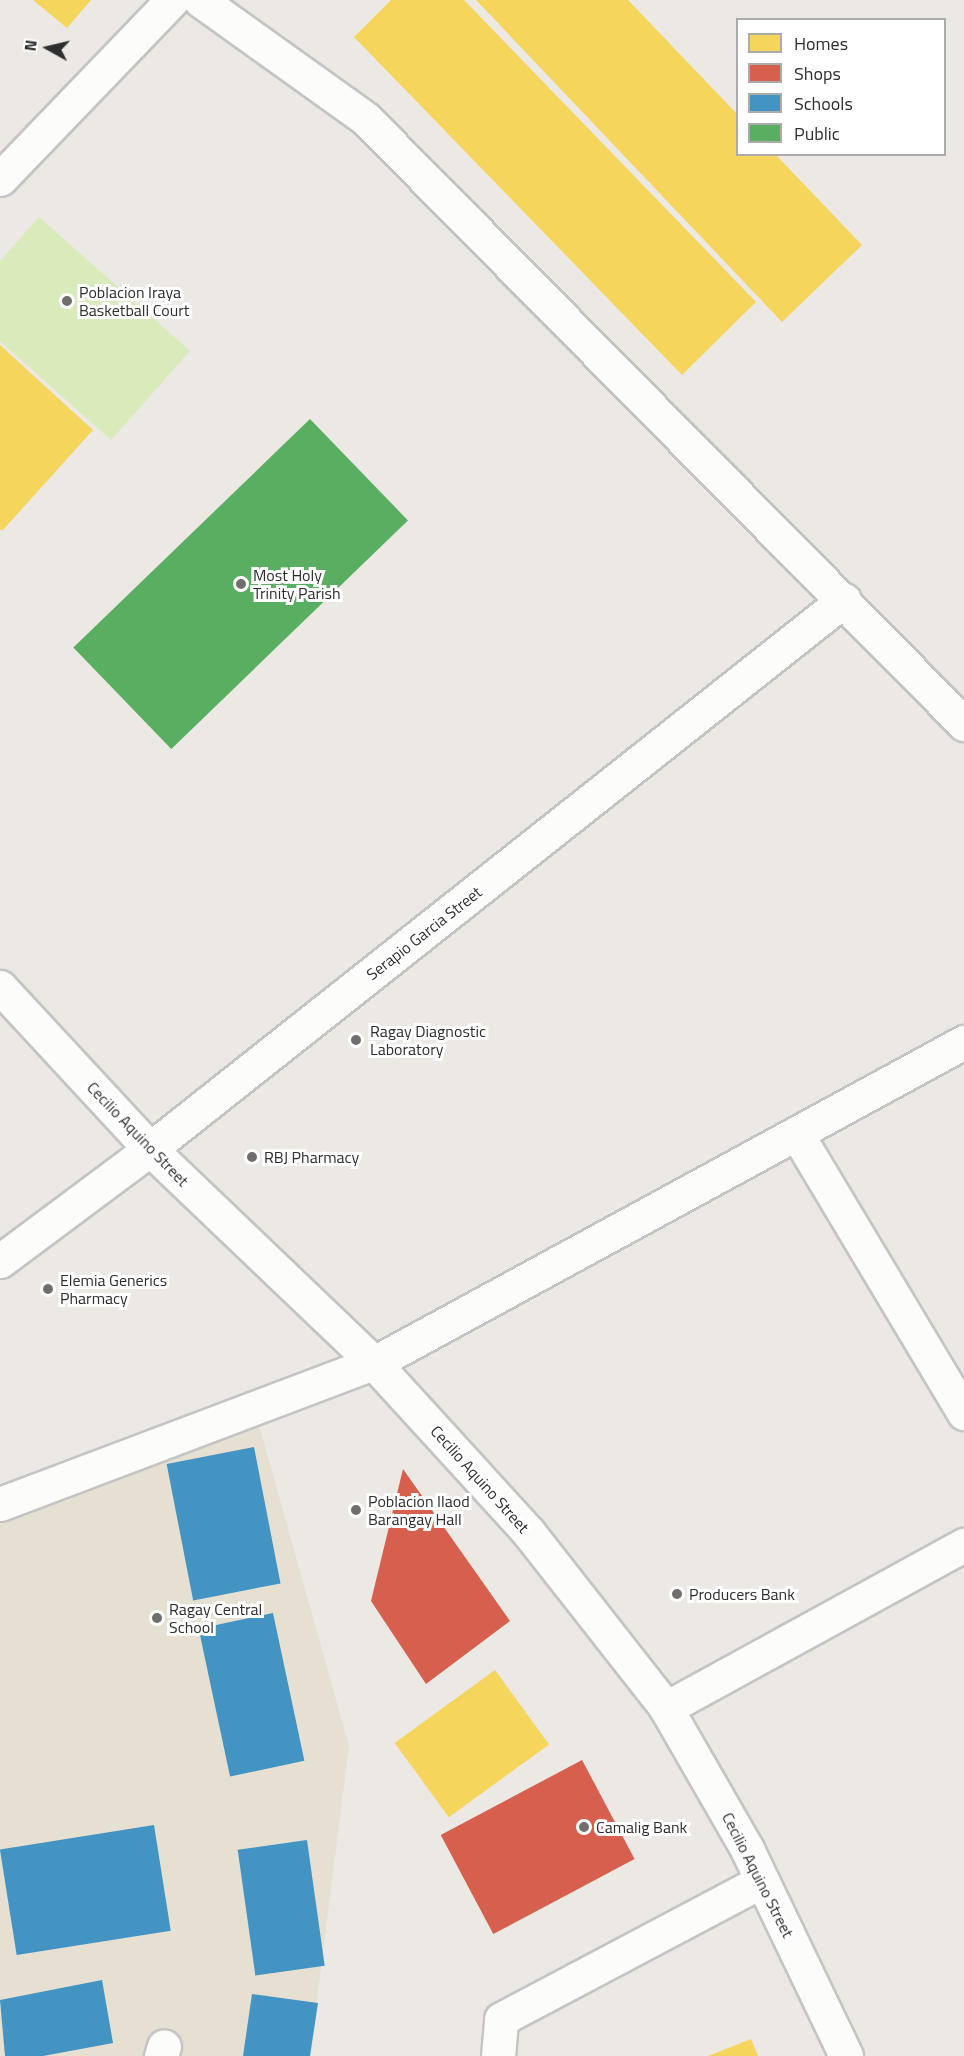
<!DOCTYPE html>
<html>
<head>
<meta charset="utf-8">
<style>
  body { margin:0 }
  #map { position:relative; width:964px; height:2056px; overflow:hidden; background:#ece8e4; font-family:"Titillium Web",sans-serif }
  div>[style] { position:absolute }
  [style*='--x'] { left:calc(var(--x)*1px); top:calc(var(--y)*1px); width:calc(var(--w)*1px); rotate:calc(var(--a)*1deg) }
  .education>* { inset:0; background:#e6e0d3 }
  .pitch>* { inset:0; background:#d9eabb }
  .homes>* { inset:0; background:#f6d55c; transform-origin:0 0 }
  .shops>* { inset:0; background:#d6604d; transform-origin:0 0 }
  .schools>* { inset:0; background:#4393c3; transform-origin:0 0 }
  .public>* { inset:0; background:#5aae61; transform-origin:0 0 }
  .roads { filter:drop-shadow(2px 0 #c5c4c5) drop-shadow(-2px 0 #c5c4c5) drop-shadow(0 2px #c5c4c5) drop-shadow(0 -2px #c5c4c5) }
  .minor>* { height:33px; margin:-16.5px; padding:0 16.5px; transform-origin:16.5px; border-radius:16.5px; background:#fcfcfb }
  .dots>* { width:16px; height:16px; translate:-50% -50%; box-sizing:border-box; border:3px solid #fff; border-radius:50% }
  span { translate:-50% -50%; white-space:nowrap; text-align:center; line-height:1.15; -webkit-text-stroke:6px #fff; paint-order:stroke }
  .poi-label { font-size:16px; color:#2e2e2e }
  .left { translate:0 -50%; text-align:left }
  .street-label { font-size:16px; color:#2e2e2e }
  .legend { position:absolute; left:736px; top:18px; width:210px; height:138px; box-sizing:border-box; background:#fff; border:2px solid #ababab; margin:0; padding:8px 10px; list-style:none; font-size:18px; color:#2e2e2e }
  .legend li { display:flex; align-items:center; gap:12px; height:30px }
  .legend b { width:30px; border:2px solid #ababab }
  .north { position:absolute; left:18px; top:18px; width:60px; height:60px; -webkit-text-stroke:4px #fff; paint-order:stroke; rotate:278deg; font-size:16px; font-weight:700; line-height:24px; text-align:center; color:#2e2e2e }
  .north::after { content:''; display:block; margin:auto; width:21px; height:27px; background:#2e2e2e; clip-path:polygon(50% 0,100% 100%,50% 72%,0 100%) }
</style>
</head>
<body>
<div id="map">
  <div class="education">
    <i style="clip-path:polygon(252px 1400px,349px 1746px,310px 2056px,0 2056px,0 1491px)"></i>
  </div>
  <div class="pitch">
    <i style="clip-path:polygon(39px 217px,190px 351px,111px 440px,0 341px,0 261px)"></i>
  </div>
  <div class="homes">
    <i style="clip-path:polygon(33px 0,91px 0,67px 28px)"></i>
    <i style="clip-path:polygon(391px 0,464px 0,756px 302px,682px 375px,354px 37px)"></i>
    <i style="clip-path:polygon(476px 0,628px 0,738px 115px,738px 154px,775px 154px,862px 245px,782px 322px)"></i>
    <i style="clip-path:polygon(0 345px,93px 430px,2px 531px,0 529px)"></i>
    <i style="left:495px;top:1670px;width:92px;height:124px;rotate:54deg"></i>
    <i style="clip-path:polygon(751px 2039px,758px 2056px,708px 2056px)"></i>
  </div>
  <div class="shops">
    <i style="clip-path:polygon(403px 1469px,510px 1621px,426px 1684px,371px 1601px)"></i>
    <i style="left:582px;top:1760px;width:112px;height:160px;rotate:62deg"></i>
  </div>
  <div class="schools">
    <i style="left:254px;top:1447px;width:139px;height:89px;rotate:79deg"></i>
    <i style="left:273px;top:1613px;width:151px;height:76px;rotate:78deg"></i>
    <i style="left:154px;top:1825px;width:107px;height:156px;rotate:81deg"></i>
    <i style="left:307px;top:1840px;width:127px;height:70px;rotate:82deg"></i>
    <i style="clip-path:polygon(102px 1980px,113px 2043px,43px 2056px,5px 2056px,0 2000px)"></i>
    <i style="clip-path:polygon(252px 1994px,318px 2003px,310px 2056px,243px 2056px)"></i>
  </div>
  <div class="public">
    <i style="left:310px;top:419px;width:141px;height:329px;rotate:46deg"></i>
  </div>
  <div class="roads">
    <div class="minor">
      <i style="--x:200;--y:0;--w:204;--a:35.6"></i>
      <i style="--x:366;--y:119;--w:851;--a:45.33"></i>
      <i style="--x:0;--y:179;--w:248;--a:-46.1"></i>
      <i style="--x:0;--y:987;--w:221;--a:47.2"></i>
      <i style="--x:150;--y:1149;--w:310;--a:43.7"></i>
      <i style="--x:374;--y:1363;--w:230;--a:47.6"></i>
      <i style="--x:529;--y:1533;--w:222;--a:51.9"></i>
      <i style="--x:666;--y:1708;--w:163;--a:60.1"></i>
      <i style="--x:747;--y:1849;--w:229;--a:64.4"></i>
      <i style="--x:798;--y:1136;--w:323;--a:59.1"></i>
      <i style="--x:0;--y:1261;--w:187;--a:-36.7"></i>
      <i style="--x:150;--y:1149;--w:885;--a:-38.35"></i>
      <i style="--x:0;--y:1504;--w:400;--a:-20.7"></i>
      <i style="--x:374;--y:1363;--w:672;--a:-28.55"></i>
      <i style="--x:666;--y:1708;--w:340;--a:-28.7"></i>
      <i style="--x:161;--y:2056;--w:10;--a:-73"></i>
      <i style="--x:498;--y:2056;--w:37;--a:-85"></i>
      <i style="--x:501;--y:2019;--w:295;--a:-27.9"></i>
    </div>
  </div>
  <div class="dots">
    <i style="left:67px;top:301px;background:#706f6e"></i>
    <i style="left:241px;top:584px;background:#706f6e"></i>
    <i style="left:356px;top:1040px;background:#706f6e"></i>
    <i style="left:252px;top:1157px;background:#706f6e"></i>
    <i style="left:48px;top:1289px;background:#706f6e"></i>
    <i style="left:356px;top:1510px;background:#706f6e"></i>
    <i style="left:677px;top:1594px;background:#706f6e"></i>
    <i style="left:157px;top:1618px;background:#706f6e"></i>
    <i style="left:584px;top:1827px;background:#706f6e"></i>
  </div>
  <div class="poi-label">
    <span class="left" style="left:79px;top:301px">Poblacion Iraya<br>Basketball Court</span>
    <span class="left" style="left:253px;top:584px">Most Holy<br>Trinity Parish</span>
    <span class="left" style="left:370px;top:1040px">Ragay Diagnostic<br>Laboratory</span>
    <span class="left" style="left:264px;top:1157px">RBJ Pharmacy</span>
    <span class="left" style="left:60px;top:1289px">Elemia Generics<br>Pharmacy</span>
    <span class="left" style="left:368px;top:1510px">Poblacion Ilaod<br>Barangay Hall</span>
    <span class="left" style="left:689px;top:1594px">Producers Bank</span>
    <span class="left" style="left:169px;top:1618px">Ragay Central<br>School</span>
    <span class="left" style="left:596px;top:1827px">Camalig Bank</span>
  </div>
  <div class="street-label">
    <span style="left:424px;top:933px;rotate:-38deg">Serapio Garcia Street</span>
    <span style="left:138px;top:1134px;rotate:46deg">Cecilio Aquino Street</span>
    <span style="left:480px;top:1479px;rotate:48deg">Cecilio Aquino Street</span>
    <span style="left:758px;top:1875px;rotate:63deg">Cecilio Aquino Street</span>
  </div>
  <ul class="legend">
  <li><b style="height:16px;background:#f6d55c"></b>Homes</li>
  <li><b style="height:16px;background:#d6604d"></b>Shops</li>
  <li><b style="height:16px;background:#4393c3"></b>Schools</li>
  <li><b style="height:16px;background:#5aae61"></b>Public</li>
  </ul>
  <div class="north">N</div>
</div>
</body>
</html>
